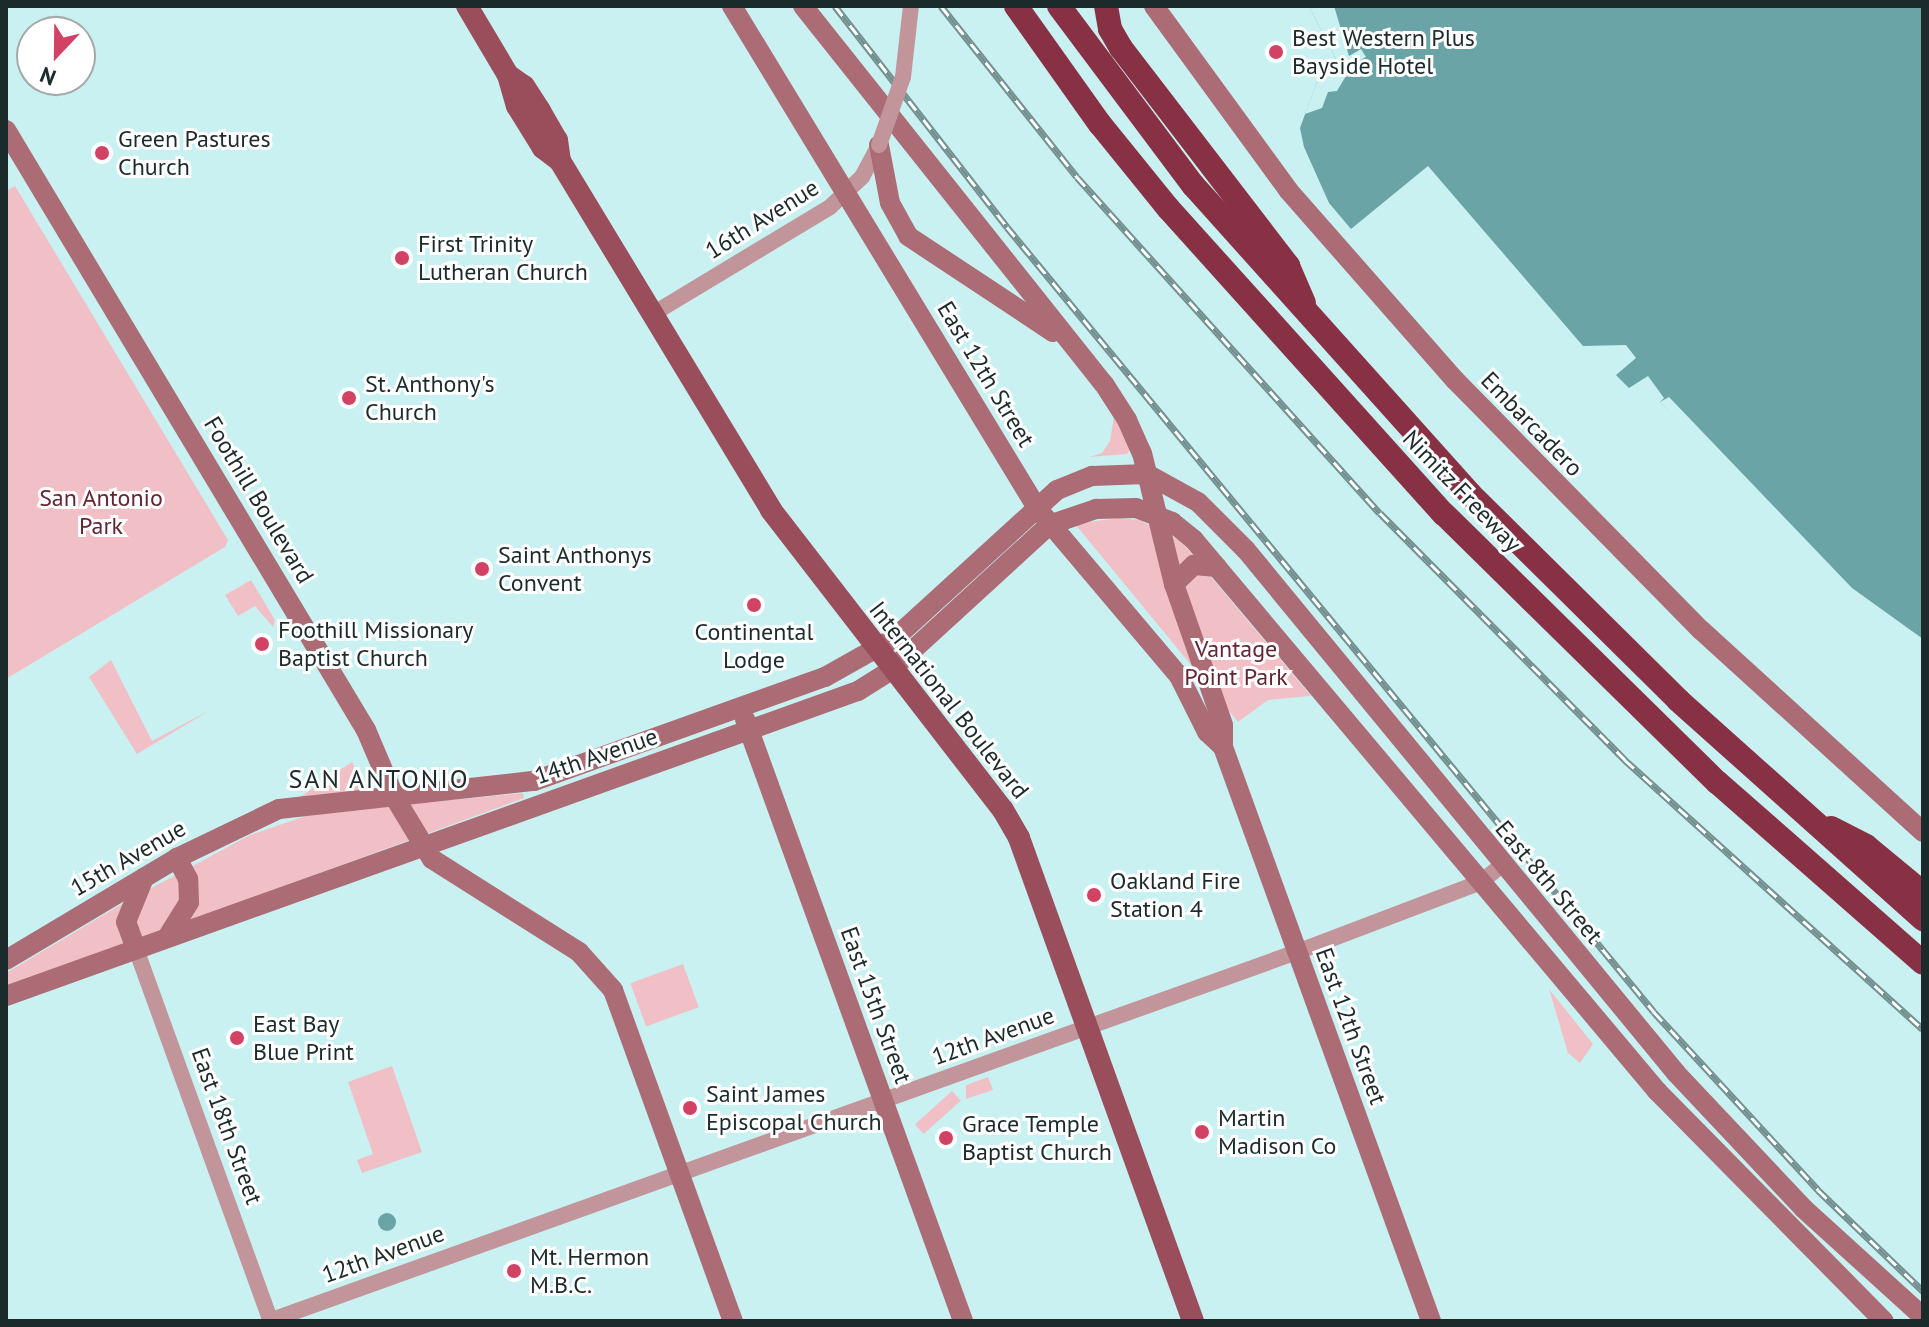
<!DOCTYPE html>
<html>
<head>
<meta charset="utf-8">
<style>
  body { margin:0 }
  #map { position:relative; width:1929px; height:1327px; overflow:hidden; background:#c9f1f2; font-family:"PT Sans",sans-serif }
  div>[style] { position:absolute }
  [style*='--x'] { left:calc(var(--x)*1px); top:calc(var(--y)*1px); width:calc(var(--w)*1px); rotate:calc(var(--a)*1deg) }
  .green>* { inset:0; background:#f1c0c6; transform-origin:0 0 }
  .water>* { inset:0; background:#6aa4a6 }
  .round { border-radius:50% }
  .pier>* { inset:0; background:#c9f1f2 }
  .tertiary>* { height:16px; margin:-8px; padding:0 8px; transform-origin:8px; border-radius:8px; background:#c1959a }
  .secondary>* { height:20px; margin:-10px; padding:0 10px; transform-origin:10px; border-radius:10px; background:#ab6c75 }
  .primary>* { height:22px; margin:-11px; padding:0 11px; transform-origin:11px; border-radius:11px; background:#9a4d5a }
  .motorway>* { height:24px; margin:-12px; padding:0 12px; transform-origin:12px; border-radius:12px; background:#893144 }
  .rail>* { height:7px; margin-top:-3.5px; transform-origin:0; background:repeating-linear-gradient(90deg,#fff 0 12px,#748f90 0 24px); box-sizing:border-box; border-block:2px solid #748f90 }
  .tertiary-bridge>* { height:16px; margin:-8px; padding:0 8px; transform-origin:8px; border-radius:8px; background:#c1959a }
  .dots>* { width:22px; height:22px; translate:-50% -50%; box-sizing:border-box; border:4px solid #fff; border-radius:50% }
  span { translate:-50% -50%; white-space:nowrap; text-align:center; line-height:1.15; -webkit-text-stroke:6px #fff; paint-order:stroke }
  .poi-label { font-size:24px; color:#1b2a2b }
  .left { translate:0 -50%; text-align:left }
  .street-label { font-size:24px; color:#1b2a2b }
  .park-label { font-size:24px; color:#632532 }
  .neighbourhood-label { font-size:26px; color:#1b2a2b; letter-spacing:2px }
  .frame { position:absolute; inset:0; border:8px solid #1b2a2b; pointer-events:none }
  .north { position:absolute; left:16px; top:16px; width:80px; height:80px; box-sizing:border-box; background:#fff; border:2px solid #a4aaaa; border-radius:50%; rotate:202deg; font-size:22px; font-weight:700; line-height:32px; text-align:center; color:#1b2a2b }
  .north::after { content:''; display:block; margin:auto; width:28px; height:36px; background:#d24264; clip-path:polygon(50% 0,100% 100%,50% 72%,0 100%) }
</style>
</head>
<body>
<div id="map">
  <div class="green">
    <i style="clip-path:polygon(15px 186px,228px 540px,225px 547px,6px 679px,6px 191px)"></i>
    <i style="clip-path:polygon(1114px 416px,1130px 449px,1127px 454px,1089px 457px,1102px 453px,1110px 441px)"></i>
    <i style="clip-path:polygon(1118px 518px,1139px 520px,1181px 541px,1311px 696px,1268px 700px,1238px 722px,1075px 524px)"></i>
    <i style="clip-path:polygon(251px 580px,275px 620px,273px 627px,255px 606px,238px 616px,225px 595px)"></i>
    <i style="clip-path:polygon(111px 660px,152px 741px,212px 709px,137px 754px,89px 677px)"></i>
    <i style="clip-path:polygon(352px 762px,377px 807px,523px 793px,524px 798px,6px 988px,6px 973px,122px 904px,250px 835px,317px 812px,294px 801px)"></i>
    <i style="left:683px;top:964px;width:46px;height:56px;rotate:70deg"></i>
    <i style="clip-path:polygon(1549px 989px,1593px 1044px,1580px 1063px,1568px 1053px)"></i>
    <i style="clip-path:polygon(392px 1066px,422px 1152px,362px 1173px,357px 1160px,373px 1154px,348px 1082px)"></i>
    <i style="clip-path:polygon(988px 1077px,993px 1090px,966px 1099px,966px 1085px)"></i>
    <i style="left:952px;top:1091px;width:13px;height:50px;rotate:48deg"></i>
  </div>
  <div class="water">
    <i style="clip-path:polygon(1309px 6px,1923px 6px,1923px 651px,1805px 553px,1660px 402px,1664px 398px,1648px 376px,1629px 388px,1616px 375px,1636px 358px,1626px 345px,1583px 346px,1428px 166px,1351px 229px,1329px 203px,1304px 147px,1300px 128px,1318px 79px,1339px 65px)"></i>
    <i class="round" style="left:378px;top:1213px;width:18px;height:18px"></i>
  </div>
  <div class="pier">
    <i style="clip-path:polygon(1309px 6px,1334px 6px,1349px 56px,1361px 49px,1366px 57px,1353px 64px,1337px 91px,1328px 92px,1322px 108px,1305px 114px,1318px 79px,1339px 65px)"></i>
    <i style="clip-path:polygon(1669px 397px,1852px 588px,1923px 639px,1923px 655px,1852px 609px,1660px 402px)"></i>
  </div>
  <div class="tertiary">
    <i style="--x:651;--y:315;--w:209;--a:-31.1"></i>
    <i style="--x:830;--y:207;--w:44;--a:-43.2"></i>
    <i style="--x:862;--y:177;--w:36;--a:-62"></i>
    <i style="--x:136;--y:949;--w:396;--a:70.1"></i>
    <i style="--x:269;--y:1321;--w:1092;--a:-19.75"></i>
    <i style="--x:1297;--y:952;--w:197;--a:-20.8"></i>
    <i style="--x:1481;--y:882;--w:26;--a:-39"></i>
  </div>
  <div class="secondary">
    <i style="--x:732;--y:6;--w:587;--a:58.72"></i>
    <i style="--x:1037;--y:508;--w:220;--a:49.8"></i>
    <i style="--x:1179;--y:676;--w:63;--a:63.4"></i>
    <i style="--x:1207;--y:732;--w:22;--a:43"></i>
    <i style="--x:803;--y:6;--w:483;--a:51.5"></i>
    <i style="--x:1104;--y:384;--w:43;--a:57.4"></i>
    <i style="--x:1127;--y:420;--w:36;--a:66"></i>
    <i style="--x:1142;--y:453;--w:135;--a:76.3"></i>
    <i style="--x:1174;--y:584;--w:149;--a:70.8"></i>
    <i style="--x:1223;--y:725;--w:22;--a:90"></i>
    <i style="--x:1223;--y:747;--w:611;--a:70.08"></i>
    <i style="--x:1154;--y:6;--w:228;--a:53.9"></i>
    <i style="--x:1288;--y:190;--w:253;--a:48.7"></i>
    <i style="--x:1455;--y:380;--w:351;--a:45.5"></i>
    <i style="--x:1701;--y:630;--w:300;--a:42.3"></i>
    <i style="--x:6;--y:130;--w:700;--a:59.04"></i>
    <i style="--x:366;--y:730;--w:74;--a:66.9"></i>
    <i style="--x:395;--y:798;--w:71;--a:58.8"></i>
    <i style="--x:432;--y:859;--w:174;--a:32.3"></i>
    <i style="--x:579;--y:952;--w:51;--a:48.2"></i>
    <i style="--x:613;--y:990;--w:352;--a:70.1"></i>
    <i style="--x:879;--y:145;--w:59;--a:79.3"></i>
    <i style="--x:890;--y:203;--w:38;--a:61"></i>
    <i style="--x:908;--y:236;--w:174;--a:33.5"></i>
    <i style="--x:1174;--y:584;--w:28;--a:-44"></i>
    <i style="--x:1194;--y:565;--w:23;--a:5"></i>
    <i style="--x:745;--y:719;--w:640;--a:70.09"></i>
    <i style="--x:168;--y:936;--w:40;--a:-58"></i>
    <i style="--x:189;--y:902;--w:23;--a:-92"></i>
    <i style="--x:188;--y:879;--w:24;--a:-118"></i>
    <i style="--x:136;--y:949;--w:29;--a:-110"></i>
    <i style="--x:126;--y:922;--w:48;--a:-67.8"></i>
    <i style="--x:6;--y:960;--w:199;--a:-30.8"></i>
    <i style="--x:177;--y:858;--w:113;--a:-25.7"></i>
    <i style="--x:279;--y:809;--w:257;--a:-6.3"></i>
    <i style="--x:534;--y:781;--w:309;--a:-19.7"></i>
    <i style="--x:825;--y:677;--w:81;--a:-29.4"></i>
    <i style="--x:896;--y:637;--w:218;--a:-42.4"></i>
    <i style="--x:1057;--y:490;--w:38;--a:-22"></i>
    <i style="--x:1092;--y:476;--w:55;--a:-2.1"></i>
    <i style="--x:1147;--y:474;--w:58;--a:28.8"></i>
    <i style="--x:1198;--y:502;--w:68;--a:45"></i>
    <i style="--x:1246;--y:550;--w:677;--a:50.57"></i>
    <i style="--x:1676;--y:1073;--w:185;--a:46.7"></i>
    <i style="--x:1803;--y:1208;--w:162;--a:42.2"></i>
    <i style="--x:6;--y:996;--w:905;--a:-19.7"></i>
    <i style="--x:858;--y:691;--w:39;--a:-32"></i>
    <i style="--x:891;--y:670;--w:214;--a:-42.5"></i>
    <i style="--x:1049;--y:525;--w:50;--a:-18.8"></i>
    <i style="--x:1096;--y:509;--w:40;--a:-1.4"></i>
    <i style="--x:1136;--y:508;--w:39;--a:21"></i>
    <i style="--x:1172;--y:522;--w:28;--a:39"></i>
    <i style="--x:1194;--y:540;--w:720;--a:49.96"></i>
    <i style="--x:1657;--y:1091;--w:323;--a:45.4"></i>
  </div>
  <div class="primary">
    <i style="--x:467;--y:6;--w:80;--a:59.3"></i>
    <i style="--x:508;--y:75;--w:32;--a:74"></i>
    <i style="--x:517;--y:106;--w:49;--a:58.2"></i>
    <i style="--x:543;--y:148;--w:21;--a:37"></i>
    <i style="--x:560;--y:161;--w:408;--a:58.8"></i>
    <i style="--x:771;--y:510;--w:379;--a:52.3"></i>
    <i style="--x:1003;--y:810;--w:32;--a:60"></i>
    <i style="--x:1019;--y:838;--w:513;--a:70.19"></i>
    <i style="--x:508;--y:75;--w:19;--a:35"></i>
    <i style="--x:524;--y:86;--w:30;--a:57"></i>
    <i style="--x:540;--y:111;--w:34;--a:60"></i>
    <i style="--x:557;--y:140;--w:21;--a:82"></i>
  </div>
  <div class="motorway">
    <i style="--x:1016;--y:6;--w:145;--a:54.6"></i>
    <i style="--x:1100;--y:124;--w:108;--a:51"></i>
    <i style="--x:1168;--y:208;--w:412;--a:48"></i>
    <i style="--x:1444;--y:514;--w:383;--a:44.5"></i>
    <i style="--x:1717;--y:782;--w:274;--a:41.3"></i>
    <i style="--x:1059;--y:6;--w:224;--a:53.2"></i>
    <i style="--x:1193;--y:185;--w:415;--a:48.1"></i>
    <i style="--x:1470;--y:494;--w:293;--a:44.7"></i>
    <i style="--x:1678;--y:700;--w:329;--a:41.8"></i>
    <i style="--x:1106;--y:6;--w:23;--a:80"></i>
    <i style="--x:1110;--y:29;--w:22;--a:60"></i>
    <i style="--x:1121;--y:48;--w:275;--a:52.5"></i>
    <i style="--x:1288;--y:266;--w:40;--a:66.6"></i>
    <i style="--x:1831;--y:828;--w:39;--a:27"></i>
    <i style="--x:1866;--y:846;--w:74;--a:39.5"></i>
  </div>
  <div class="rail">
    <i style="--x:835;--y:6;--w:280;--a:52.1"></i>
    <i style="--x:1007;--y:227;--w:1017;--a:50.5"></i>
    <i style="--x:1654;--y:1012;--w:242;--a:47.3"></i>
    <i style="--x:1818;--y:1190;--w:146;--a:43.9"></i>
    <i style="--x:941;--y:6;--w:218;--a:51.5"></i>
    <i style="--x:1077;--y:177;--w:452;--a:48"></i>
    <i style="--x:1380;--y:513;--w:348;--a:45.2"></i>
    <i style="--x:1625;--y:760;--w:401;--a:42.1"></i>
  </div>
  <div class="tertiary-bridge">
    <i style="--x:879;--y:145;--w:72;--a:-70.6"></i>
    <i style="--x:903;--y:77;--w:71;--a:-83.6"></i>
  </div>
  <div class="dots">
    <i style="left:1276px;top:52px;background:#d24264"></i>
    <i style="left:102px;top:153px;background:#d24264"></i>
    <i style="left:402px;top:258px;background:#d24264"></i>
    <i style="left:349px;top:398px;background:#d24264"></i>
    <i style="left:482px;top:569px;background:#d24264"></i>
    <i style="left:754px;top:605px;background:#d24264"></i>
    <i style="left:262px;top:644px;background:#d24264"></i>
    <i style="left:1094px;top:895px;background:#d24264"></i>
    <i style="left:237px;top:1038px;background:#d24264"></i>
    <i style="left:690px;top:1108px;background:#d24264"></i>
    <i style="left:1202px;top:1132px;background:#d24264"></i>
    <i style="left:946px;top:1138px;background:#d24264"></i>
    <i style="left:514px;top:1271px;background:#d24264"></i>
  </div>
  <div class="poi-label">
    <span class="left" style="left:1292px;top:52px">Best Western Plus<br>Bayside Hotel</span>
    <span class="left" style="left:118px;top:153px">Green Pastures<br>Church</span>
    <span class="left" style="left:418px;top:258px">First Trinity<br>Lutheran Church</span>
    <span class="left" style="left:365px;top:398px">St. Anthony's<br>Church</span>
    <span class="left" style="left:498px;top:569px">Saint Anthonys<br>Convent</span>
    <span class="left" style="left:278px;top:644px">Foothill Missionary<br>Baptist Church</span>
    <span style="left:754px;top:646px">Continental<br>Lodge</span>
    <span class="left" style="left:1110px;top:895px">Oakland Fire<br>Station 4</span>
    <span class="left" style="left:253px;top:1038px">East Bay<br>Blue Print</span>
    <span class="left" style="left:706px;top:1108px">Saint James<br>Episcopal Church</span>
    <span class="left" style="left:1218px;top:1132px">Martin<br>Madison Co</span>
    <span class="left" style="left:962px;top:1138px">Grace Temple<br>Baptist Church</span>
    <span class="left" style="left:530px;top:1271px">Mt. Hermon<br>M.B.C.</span>
  </div>
  <div class="street-label">
    <span style="left:762px;top:219px;rotate:-32deg">16th Avenue</span>
    <span style="left:986px;top:374px;rotate:59deg">East 12th Street</span>
    <span style="left:1532px;top:424px;rotate:46deg">Embarcadero</span>
    <span style="left:1462px;top:491px;rotate:46deg">Nimitz Freeway</span>
    <span style="left:259px;top:500px;rotate:59deg">Foothill Boulevard</span>
    <span style="left:949px;top:700px;rotate:52deg">International Boulevard</span>
    <span style="left:596px;top:756px;rotate:-19deg">14th Avenue</span>
    <span style="left:128px;top:858px;rotate:-30deg">15th Avenue</span>
    <span style="left:1549px;top:882px;rotate:50deg">East 8th Street</span>
    <span style="left:876px;top:1005px;rotate:70deg">East 15th Street</span>
    <span style="left:1351px;top:1026px;rotate:70deg">East 12th Street</span>
    <span style="left:993px;top:1036px;rotate:-20deg">12th Avenue</span>
    <span style="left:227px;top:1126px;rotate:70deg">East 18th Street</span>
    <span style="left:383px;top:1254px;rotate:-20deg">12th Avenue</span>
  </div>
  <div class="park-label">
    <span style="left:101px;top:512px">San Antonio<br>Park</span>
    <span style="left:1236px;top:663px">Vantage<br>Point Park</span>
  </div>
  <div class="neighbourhood-label">
    <span style="left:379px;top:779px">SAN ANTONIO</span>
  </div>
  <div class="frame"></div>
  <div class="north">N</div>
</div>
</body>
</html>
